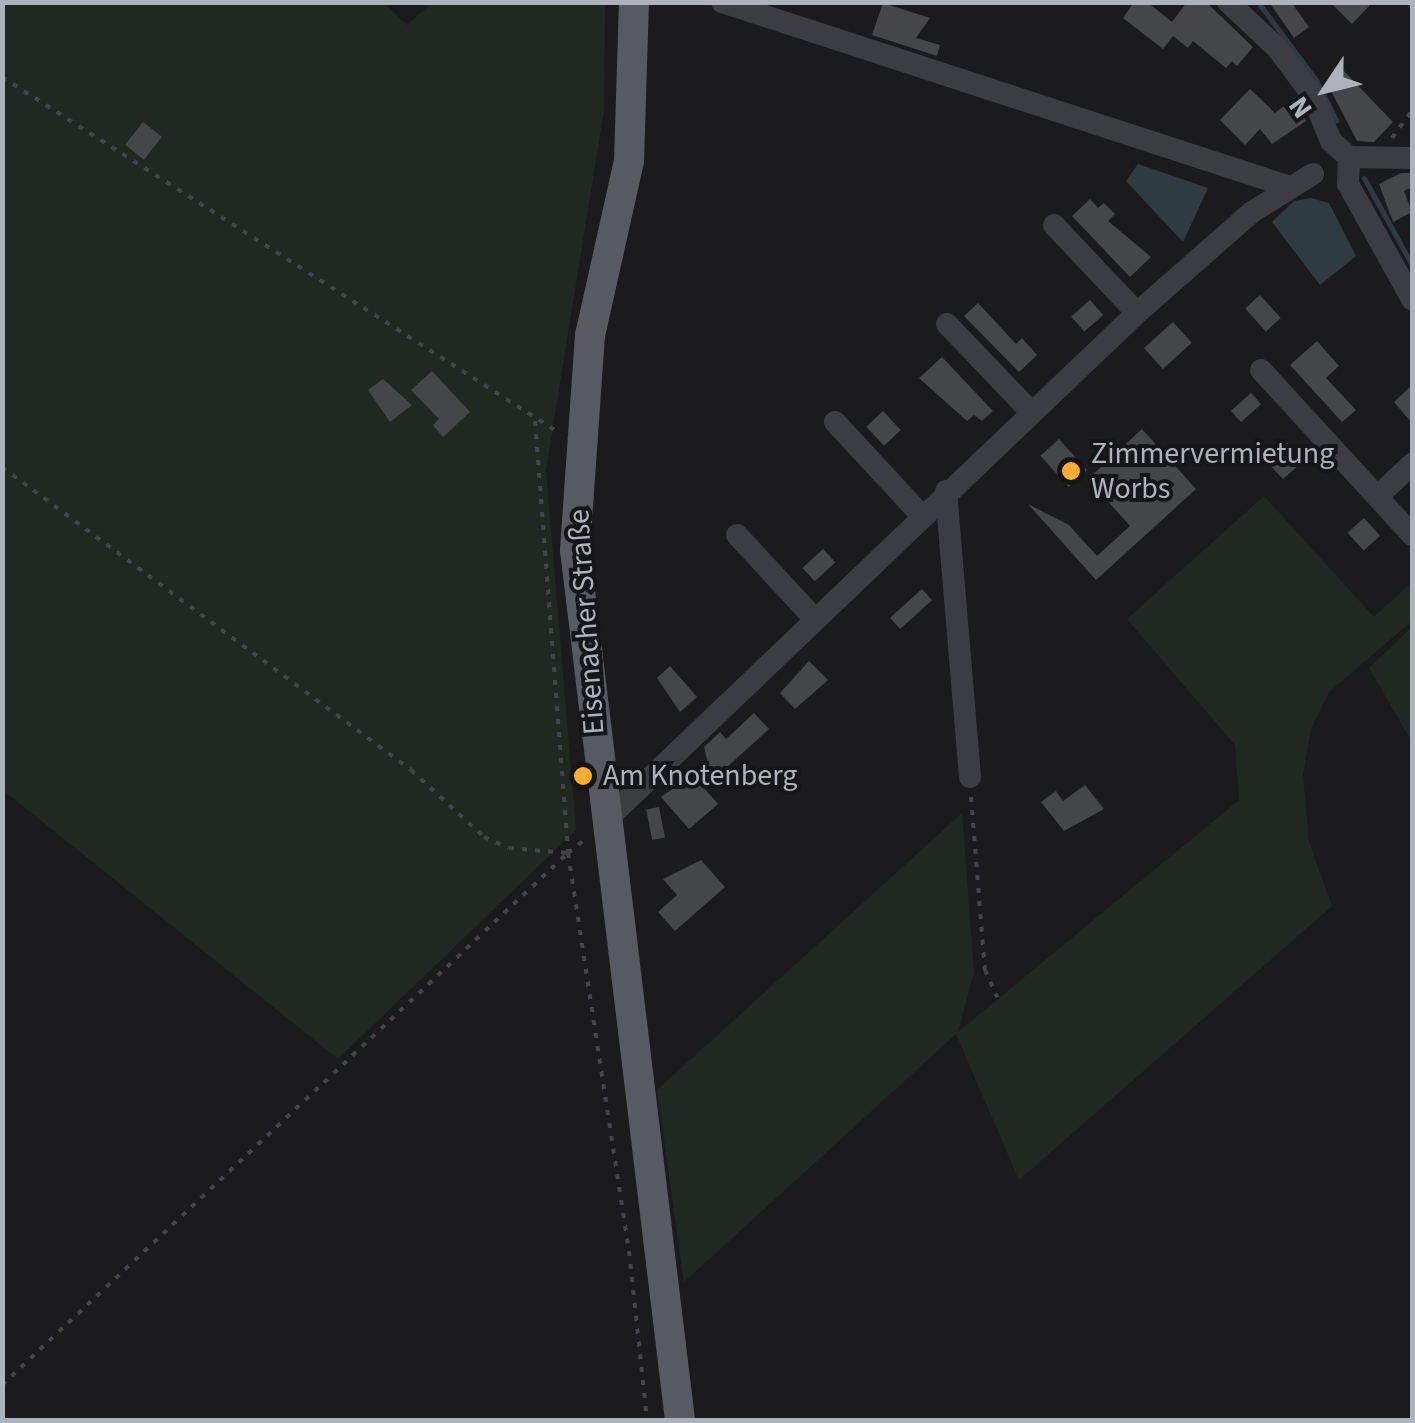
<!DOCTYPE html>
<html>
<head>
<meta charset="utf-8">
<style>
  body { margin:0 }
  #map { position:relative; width:1415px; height:1423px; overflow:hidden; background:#1b1b1d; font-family:"Source Sans 3",sans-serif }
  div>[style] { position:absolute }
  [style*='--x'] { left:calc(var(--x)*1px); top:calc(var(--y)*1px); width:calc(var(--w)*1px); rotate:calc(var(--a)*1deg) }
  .green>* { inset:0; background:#202921 }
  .water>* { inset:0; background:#2f3b43 }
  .stream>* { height:5px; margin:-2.5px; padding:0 2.5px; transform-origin:2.5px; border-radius:2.5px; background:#2f3b43 }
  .building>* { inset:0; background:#45464a; transform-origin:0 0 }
  .path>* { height:4px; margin-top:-2px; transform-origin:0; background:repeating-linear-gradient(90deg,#41444a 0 5px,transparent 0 13px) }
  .minor>* { height:22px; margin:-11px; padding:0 11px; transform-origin:11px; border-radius:11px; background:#3b3d43 }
  .major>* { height:30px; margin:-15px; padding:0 15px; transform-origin:15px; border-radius:15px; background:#575a62 }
  .dots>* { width:28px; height:28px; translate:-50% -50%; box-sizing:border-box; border:5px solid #161618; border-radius:50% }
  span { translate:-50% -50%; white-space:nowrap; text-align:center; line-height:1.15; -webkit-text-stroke:8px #161618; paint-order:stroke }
  .poi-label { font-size:30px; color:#adb3bd }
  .left { translate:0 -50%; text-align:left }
  .street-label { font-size:30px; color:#adb3bd }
  .frame { position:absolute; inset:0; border:5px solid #adb3bd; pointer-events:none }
  .north { position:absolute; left:1275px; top:40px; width:100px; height:100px; -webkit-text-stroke:8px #161618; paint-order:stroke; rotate:235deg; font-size:28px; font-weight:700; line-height:40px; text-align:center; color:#adb3bd }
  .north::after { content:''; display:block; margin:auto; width:35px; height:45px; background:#adb3bd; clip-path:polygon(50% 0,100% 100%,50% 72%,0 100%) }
</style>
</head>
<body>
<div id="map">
  <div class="green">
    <i style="clip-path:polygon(2px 3px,384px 3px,407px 25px,432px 3px,605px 3px,604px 110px,546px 470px,576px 830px,338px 1059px,3px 790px)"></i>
    <i style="clip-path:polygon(1264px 496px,1374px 617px,1412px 582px,1412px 621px,1329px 692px,1311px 729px,1303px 774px,1309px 842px,1332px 906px,1019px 1180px,956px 1034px,684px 1282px,657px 1090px,962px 813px,974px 972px,958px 1032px,1239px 800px,1235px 745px,1127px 619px)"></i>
    <i style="clip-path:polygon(1412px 627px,1412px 742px,1369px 668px)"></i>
  </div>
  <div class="water">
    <i style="clip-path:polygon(1138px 164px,1208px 188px,1183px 242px,1126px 181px)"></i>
    <i style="clip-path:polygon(1311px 198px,1329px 203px,1356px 256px,1320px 285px,1272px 222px,1294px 201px)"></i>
  </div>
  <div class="stream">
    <i style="--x:1260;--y:5;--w:94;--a:53.3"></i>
    <i style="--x:1316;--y:80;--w:45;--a:63.4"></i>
    <i style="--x:1364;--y:178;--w:99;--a:61.1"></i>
  </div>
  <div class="building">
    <i style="clip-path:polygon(1134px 2px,1147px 2px,1172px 22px,1187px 2px,1206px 2px,1253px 47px,1237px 66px,1232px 61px,1226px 68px,1193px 41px,1188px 48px,1173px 36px,1163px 49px,1123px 18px)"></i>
    <i style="clip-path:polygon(1269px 2px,1291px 2px,1309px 27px,1294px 38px)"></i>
    <i style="clip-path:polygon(1330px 2px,1373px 2px,1352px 24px)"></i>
    <i style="clip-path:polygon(883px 3px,930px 18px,916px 38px,940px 45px,937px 56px,872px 35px)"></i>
    <i style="clip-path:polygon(1342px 69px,1393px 122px,1374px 142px,1357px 141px,1327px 83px)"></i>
    <i style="clip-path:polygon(1250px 89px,1275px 113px,1295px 97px,1306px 121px,1272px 144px,1260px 129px,1245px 145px,1220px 120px)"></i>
    <i style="left:143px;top:122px;width:24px;height:29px;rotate:38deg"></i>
    <i style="clip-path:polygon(1401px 173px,1412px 173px,1412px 187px,1404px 191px,1412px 212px,1393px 222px,1379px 184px)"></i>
    <i style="clip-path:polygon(1090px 199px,1098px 208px,1104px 203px,1115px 214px,1108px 221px,1151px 257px,1130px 277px,1072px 216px)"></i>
    <i style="left:1260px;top:295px;width:31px;height:20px;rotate:48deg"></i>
    <i style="left:1090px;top:300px;width:20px;height:25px;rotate:49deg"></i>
    <i style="clip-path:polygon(978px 303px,1016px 344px,1022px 338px,1037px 355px,1019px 372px,964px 316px)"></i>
    <i style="left:1173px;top:322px;width:28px;height:39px;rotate:48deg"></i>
    <i style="clip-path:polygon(1317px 341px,1339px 366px,1326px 378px,1356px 410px,1342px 422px,1290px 365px)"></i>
    <i style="clip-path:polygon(942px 357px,993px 411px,982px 421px,974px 415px,967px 421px,919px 378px)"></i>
    <i style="clip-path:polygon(432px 371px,470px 412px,443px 437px,433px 425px,439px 419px,411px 390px)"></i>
    <i style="clip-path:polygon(383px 379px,412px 405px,390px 422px,368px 390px)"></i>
    <i style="clip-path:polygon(1412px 385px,1412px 423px,1394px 402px)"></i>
    <i style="left:1251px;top:393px;width:15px;height:27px;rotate:48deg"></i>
    <i style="left:883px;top:411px;width:26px;height:23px;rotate:47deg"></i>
    <i style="clip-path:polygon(1142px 429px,1196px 489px,1096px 580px,1028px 504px,1069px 525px,1097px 556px,1130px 526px,1088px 479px)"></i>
    <i style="left:1059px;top:439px;width:42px;height:25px;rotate:48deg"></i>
    <i style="clip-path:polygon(1287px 443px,1308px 457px,1283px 479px,1267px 462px)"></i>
    <i style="left:1364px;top:518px;width:24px;height:22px;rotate:48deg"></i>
    <i style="left:823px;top:549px;width:18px;height:28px;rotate:47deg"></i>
    <i style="left:922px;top:589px;width:15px;height:43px;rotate:48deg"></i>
    <i style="clip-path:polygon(809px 661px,828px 680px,795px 709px,780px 693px)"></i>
    <i style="clip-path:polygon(670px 666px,697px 697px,680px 712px,657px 678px)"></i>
    <i style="clip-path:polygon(754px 713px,769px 729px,704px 788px,718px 804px,689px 829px,661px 797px,708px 764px,704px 747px,720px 732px,726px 739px)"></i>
    <i style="clip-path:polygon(1085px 785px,1104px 809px,1064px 831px,1041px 802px,1056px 791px,1063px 801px)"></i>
    <i style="left:659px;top:807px;width:31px;height:13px;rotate:79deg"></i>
    <i style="clip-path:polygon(701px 860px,725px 887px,675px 931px,658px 912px,677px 895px,663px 879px)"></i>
  </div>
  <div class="path">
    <i style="--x:2;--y:77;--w:663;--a:32.56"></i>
    <i style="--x:1392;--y:138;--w:34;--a:-54"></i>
    <i style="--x:535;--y:421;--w:433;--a:85.6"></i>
    <i style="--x:568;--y:853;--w:403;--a:81.3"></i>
    <i style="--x:629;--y:1251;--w:170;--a:83.9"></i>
    <i style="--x:2;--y:467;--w:509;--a:36.53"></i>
    <i style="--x:411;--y:770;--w:99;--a:42.5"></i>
    <i style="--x:484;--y:837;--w:27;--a:24"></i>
    <i style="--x:509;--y:848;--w:59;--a:4.8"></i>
    <i style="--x:568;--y:853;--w:22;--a:-39"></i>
    <i style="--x:971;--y:797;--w:174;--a:85.4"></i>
    <i style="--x:985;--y:970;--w:30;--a:66"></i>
    <i style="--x:2;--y:1385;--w:777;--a:-43.23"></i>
  </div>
  <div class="minor">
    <i style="--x:722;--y:2;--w:594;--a:18.04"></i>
    <i style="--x:1228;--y:2;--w:69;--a:43.2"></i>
    <i style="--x:1278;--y:49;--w:57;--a:53.5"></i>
    <i style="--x:1312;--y:95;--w:50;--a:67.6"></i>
    <i style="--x:1331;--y:141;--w:24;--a:42"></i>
    <i style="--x:1349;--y:157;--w:63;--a:0.9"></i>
    <i style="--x:1349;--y:157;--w:27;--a:92"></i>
    <i style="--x:1348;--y:184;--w:132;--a:60.9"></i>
    <i style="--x:1054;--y:225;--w:121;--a:46.7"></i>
    <i style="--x:947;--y:324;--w:120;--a:46.3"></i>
    <i style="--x:1261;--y:370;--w:224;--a:47.5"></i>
    <i style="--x:835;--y:422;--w:128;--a:47.2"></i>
    <i style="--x:946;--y:491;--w:287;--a:85.2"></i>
    <i style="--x:1378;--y:496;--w:47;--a:-43.3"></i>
    <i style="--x:737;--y:535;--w:112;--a:47.2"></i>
    <i style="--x:604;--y:822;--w:737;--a:-43.68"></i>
    <i style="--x:1137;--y:313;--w:153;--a:-41.3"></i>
    <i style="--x:1252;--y:212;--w:72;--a:-31.9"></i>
  </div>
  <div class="major">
    <i style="--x:634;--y:2;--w:159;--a:91.8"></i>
    <i style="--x:629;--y:161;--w:178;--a:102.6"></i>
    <i style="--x:590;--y:335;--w:216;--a:94"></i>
    <i style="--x:575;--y:550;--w:876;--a:83.12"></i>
  </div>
  <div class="dots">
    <i style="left:1071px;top:471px;background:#fdac33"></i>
    <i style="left:583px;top:776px;background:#fdac33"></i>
  </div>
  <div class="poi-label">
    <span class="left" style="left:1091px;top:471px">Zimmervermietung<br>Worbs</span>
    <span class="left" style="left:603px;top:776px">Am Knotenberg</span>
  </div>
  <div class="street-label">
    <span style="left:587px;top:622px;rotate:-94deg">Eisenacher Straße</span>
  </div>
  <div class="frame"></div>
  <div class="north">N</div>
</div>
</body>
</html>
